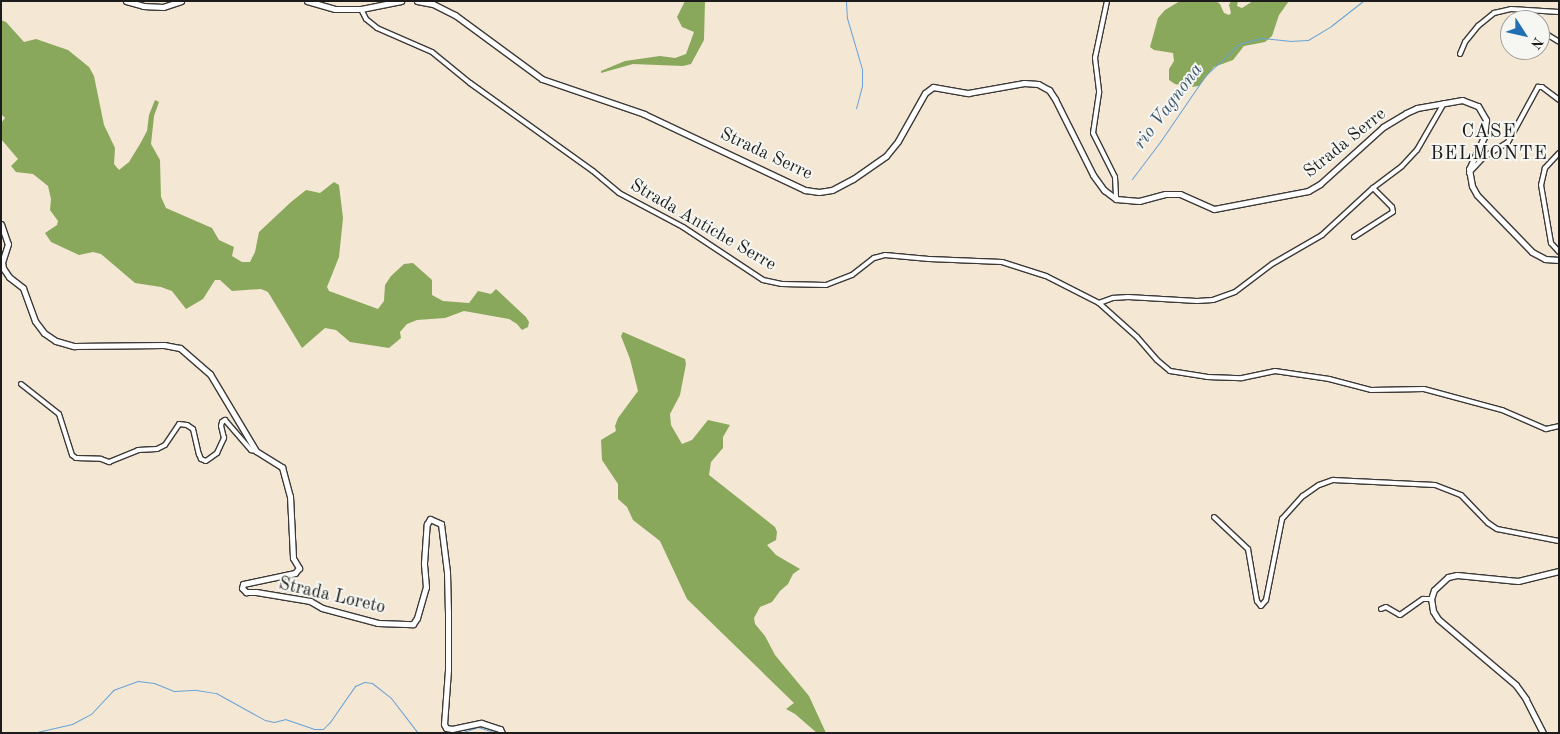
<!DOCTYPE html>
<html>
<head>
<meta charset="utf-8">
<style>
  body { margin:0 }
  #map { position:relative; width:1560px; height:734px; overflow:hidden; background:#f4e7d4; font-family:"Old Standard TT",serif }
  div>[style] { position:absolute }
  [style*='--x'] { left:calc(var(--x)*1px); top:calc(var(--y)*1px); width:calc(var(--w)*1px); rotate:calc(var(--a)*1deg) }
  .forest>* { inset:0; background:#89a85c }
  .stream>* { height:1px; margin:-0.5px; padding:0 0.5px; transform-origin:0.5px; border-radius:0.5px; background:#68a3d8 }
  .roads { filter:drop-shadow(1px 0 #3c3a38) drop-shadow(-1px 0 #3c3a38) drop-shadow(0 1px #3c3a38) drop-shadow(0 -1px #3c3a38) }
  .street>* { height:4px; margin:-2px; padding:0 2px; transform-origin:2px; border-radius:2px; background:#fff }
  .secondary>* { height:5px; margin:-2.5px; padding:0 2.5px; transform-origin:2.5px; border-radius:2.5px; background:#fff }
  span { translate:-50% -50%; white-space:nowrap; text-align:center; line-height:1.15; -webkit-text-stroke:4px #f6f6f2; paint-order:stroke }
  .street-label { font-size:18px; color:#1c1c1c }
  .water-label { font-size:19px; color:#3e5971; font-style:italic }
  .neighbourhood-label { font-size:19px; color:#1c1c1c; letter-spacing:1px }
  .frame { position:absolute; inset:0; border:2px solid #1c1c1c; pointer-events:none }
  .north { position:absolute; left:1500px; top:10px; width:50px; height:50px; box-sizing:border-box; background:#f6f6f2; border:1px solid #9f9f9c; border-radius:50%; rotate:125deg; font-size:14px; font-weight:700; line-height:20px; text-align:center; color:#1c1c1c }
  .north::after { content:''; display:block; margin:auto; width:18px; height:22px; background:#1f6fb2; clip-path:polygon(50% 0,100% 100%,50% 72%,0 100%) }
</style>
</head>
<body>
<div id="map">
  <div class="forest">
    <i style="clip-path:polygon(685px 1px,705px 1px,704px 40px,691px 64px,683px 66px,633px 64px,601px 73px,601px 71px,625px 61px,660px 56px,675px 58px,686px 54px,694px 32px,682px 27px,677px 17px)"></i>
    <i style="clip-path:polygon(1180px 1px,1216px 1px,1220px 4px,1224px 13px,1229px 15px,1231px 13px,1229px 5px,1231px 1px,1238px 1px,1237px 6px,1242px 8px,1253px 1px,1289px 1px,1279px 15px,1272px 36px,1265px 42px,1244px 46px,1233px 60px,1214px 67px,1199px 86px,1191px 87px,1175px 84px,1169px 80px,1169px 69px,1174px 61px,1173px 53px,1154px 50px,1150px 47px,1158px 18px,1165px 10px)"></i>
    <i style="clip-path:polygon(1px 20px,6px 22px,24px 42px,36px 39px,68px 50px,89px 67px,94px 76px,104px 125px,115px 148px,114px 164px,119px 170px,129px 162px,140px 144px,147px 131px,149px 115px,155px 100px,159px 102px,154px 116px,151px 144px,160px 160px,161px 197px,166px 208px,212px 228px,219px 240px,234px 247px,232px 256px,242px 262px,250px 262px,255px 252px,259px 232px,291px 202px,306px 190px,320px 193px,334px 182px,339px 185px,343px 218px,339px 257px,327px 287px,329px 291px,378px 309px,384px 301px,385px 285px,391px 276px,404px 264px,413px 263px,432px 280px,432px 295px,443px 301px,469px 303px,478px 291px,491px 294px,496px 289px,526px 317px,529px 322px,528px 327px,522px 330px,517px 324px,509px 319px,464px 311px,445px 318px,417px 320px,407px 324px,400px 332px,401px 338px,389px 348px,350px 342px,336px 330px,325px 328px,302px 348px,268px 292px,261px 289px,232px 291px,220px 280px,215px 280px,203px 299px,186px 309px,172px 291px,161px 287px,135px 283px,101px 254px,93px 252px,79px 255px,51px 242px,45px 233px,57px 225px,58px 221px,50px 210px,51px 199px,48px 186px,33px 174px,16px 172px,11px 166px,18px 159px,1px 139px,1px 123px,5px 118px,1px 114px)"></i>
    <i style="clip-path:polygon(623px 332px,685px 359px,686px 364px,680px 395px,670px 414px,671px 425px,682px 444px,692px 440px,708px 420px,730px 425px,723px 437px,723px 448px,711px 462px,709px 475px,775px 527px,777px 532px,776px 540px,767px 545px,776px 555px,800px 569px,793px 574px,788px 584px,780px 591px,772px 602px,760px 607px,754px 618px,755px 624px,765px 636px,775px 655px,809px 696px,826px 733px,817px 733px,795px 714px,786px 709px,794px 703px,687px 599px,660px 541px,633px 520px,627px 507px,618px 499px,618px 484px,602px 460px,601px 440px,616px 431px,615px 426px,618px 418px,638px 391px,630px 359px,621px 336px)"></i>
  </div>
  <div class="stream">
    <i style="--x:846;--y:1;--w:17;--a:87"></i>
    <i style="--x:847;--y:18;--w:53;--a:73.6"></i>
    <i style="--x:862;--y:69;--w:17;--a:90"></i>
    <i style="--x:862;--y:86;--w:23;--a:105"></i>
    <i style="--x:1132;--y:179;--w:46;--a:-52.9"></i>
    <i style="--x:1160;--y:142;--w:80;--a:-55.7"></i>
    <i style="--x:1205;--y:76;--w:47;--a:-43.3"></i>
    <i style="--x:1239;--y:44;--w:24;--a:-15"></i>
    <i style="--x:1262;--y:38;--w:27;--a:6"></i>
    <i style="--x:1289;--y:41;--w:19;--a:-3"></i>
    <i style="--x:1308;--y:40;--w:27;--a:-31"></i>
    <i style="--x:1331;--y:26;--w:41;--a:-38"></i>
    <i style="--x:1;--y:732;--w:36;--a:0"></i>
    <i style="--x:37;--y:732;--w:36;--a:-13"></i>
    <i style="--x:72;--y:724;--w:21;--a:-28"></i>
    <i style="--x:91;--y:714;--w:33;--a:-47"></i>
    <i style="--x:113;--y:690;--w:27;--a:-20"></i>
    <i style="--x:138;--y:681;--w:16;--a:7"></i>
    <i style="--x:154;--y:683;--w:22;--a:22"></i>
    <i style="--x:174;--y:691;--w:22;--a:-3"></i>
    <i style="--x:196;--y:690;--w:20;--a:9"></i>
    <i style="--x:216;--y:693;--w:56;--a:28.9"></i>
    <i style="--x:265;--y:720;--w:9;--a:13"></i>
    <i style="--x:274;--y:722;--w:11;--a:-15"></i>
    <i style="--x:285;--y:719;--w:31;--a:19"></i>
    <i style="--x:314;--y:729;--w:9;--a:0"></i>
    <i style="--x:323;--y:729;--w:10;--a:-45"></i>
    <i style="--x:330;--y:722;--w:44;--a:-55.2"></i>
    <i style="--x:355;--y:686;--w:10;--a:-24"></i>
    <i style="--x:364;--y:682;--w:8;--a:7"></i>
    <i style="--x:372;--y:683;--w:24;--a:38"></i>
    <i style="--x:391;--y:698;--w:44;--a:52.4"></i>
    <i style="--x:460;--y:733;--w:19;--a:-18"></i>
    <i style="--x:478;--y:727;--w:20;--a:18"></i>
  </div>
  <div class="roads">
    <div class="street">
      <i style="--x:1107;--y:1;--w:58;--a:101.9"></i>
      <i style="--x:1095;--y:58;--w:35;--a:83"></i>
      <i style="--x:1099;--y:93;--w:40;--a:98.5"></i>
      <i style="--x:1093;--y:133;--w:49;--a:63.4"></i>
      <i style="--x:1115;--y:177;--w:22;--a:87"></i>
      <i style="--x:361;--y:9;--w:11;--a:63"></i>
      <i style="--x:366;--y:19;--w:14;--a:39"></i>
      <i style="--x:377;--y:28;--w:60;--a:23.6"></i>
      <i style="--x:432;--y:52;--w:49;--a:39.2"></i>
      <i style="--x:470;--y:83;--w:151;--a:35.6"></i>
      <i style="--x:593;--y:171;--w:34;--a:40"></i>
      <i style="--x:619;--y:193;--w:72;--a:28"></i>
      <i style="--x:683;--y:227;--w:96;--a:33.5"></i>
      <i style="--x:763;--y:280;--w:19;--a:12"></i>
      <i style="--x:782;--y:284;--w:44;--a:1.3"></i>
      <i style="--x:826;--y:285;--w:28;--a:-21"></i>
      <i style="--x:852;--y:275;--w:28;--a:-38"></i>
      <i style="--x:874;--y:258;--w:11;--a:-15"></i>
      <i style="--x:885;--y:255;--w:44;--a:5.2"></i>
      <i style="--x:929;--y:259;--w:73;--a:2.4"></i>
      <i style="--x:1002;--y:262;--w:46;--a:17.7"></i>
      <i style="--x:1046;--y:276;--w:59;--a:27"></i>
      <i style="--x:1099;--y:303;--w:51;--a:41.8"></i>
      <i style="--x:1137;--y:337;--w:30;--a:49"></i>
      <i style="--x:1157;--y:360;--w:17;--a:40"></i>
      <i style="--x:1170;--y:371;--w:37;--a:9"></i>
      <i style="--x:1207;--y:377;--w:35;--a:2"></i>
      <i style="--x:1242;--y:378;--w:34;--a:-12"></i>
      <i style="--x:1275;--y:371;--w:55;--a:8.4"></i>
      <i style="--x:1329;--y:379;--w:43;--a:14.7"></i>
      <i style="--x:1371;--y:390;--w:53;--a:-1.1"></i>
      <i style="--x:1424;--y:389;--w:81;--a:15.1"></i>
      <i style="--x:1502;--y:410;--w:48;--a:23.4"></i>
      <i style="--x:1546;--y:429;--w:13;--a:-13"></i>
      <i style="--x:1528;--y:11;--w:9;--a:77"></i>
      <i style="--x:1540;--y:30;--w:22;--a:32"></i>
      <i style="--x:1460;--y:54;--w:13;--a:-67"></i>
      <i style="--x:1465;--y:42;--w:21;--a:-51"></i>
      <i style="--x:1478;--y:26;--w:21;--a:-39"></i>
      <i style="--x:1494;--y:13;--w:17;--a:-13"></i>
      <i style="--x:1511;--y:9;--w:48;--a:3.6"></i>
      <i style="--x:1559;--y:153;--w:21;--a:133"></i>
      <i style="--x:1545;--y:168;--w:17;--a:103"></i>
      <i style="--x:1541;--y:185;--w:59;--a:80.2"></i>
      <i style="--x:1551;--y:243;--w:12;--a:48"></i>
      <i style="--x:1469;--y:173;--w:22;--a:-47"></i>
      <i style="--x:1484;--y:157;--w:28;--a:-32"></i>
      <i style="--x:1508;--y:142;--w:63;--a:-61.4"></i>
      <i style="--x:1538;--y:87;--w:4;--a:0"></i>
      <i style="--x:1542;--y:87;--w:21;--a:37"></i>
      <i style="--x:1354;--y:237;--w:46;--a:-32.7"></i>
      <i style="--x:1393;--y:212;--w:5;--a:-101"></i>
      <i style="--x:1392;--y:207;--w:27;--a:-135"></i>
      <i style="--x:1099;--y:303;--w:15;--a:-20"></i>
      <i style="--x:1113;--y:298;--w:15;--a:-4"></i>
      <i style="--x:1128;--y:297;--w:69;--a:3.3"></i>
      <i style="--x:1197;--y:301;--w:16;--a:-4"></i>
      <i style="--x:1213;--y:300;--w:23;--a:-20"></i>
      <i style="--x:1235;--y:292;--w:46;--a:-37.1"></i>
      <i style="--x:1272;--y:264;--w:58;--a:-30.1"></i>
      <i style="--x:1322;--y:235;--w:69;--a:-42.7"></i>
      <i style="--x:1373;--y:188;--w:36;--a:-37"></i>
      <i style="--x:1402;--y:166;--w:22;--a:-47"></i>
      <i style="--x:1417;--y:150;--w:54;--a:-60.1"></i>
      <i style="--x:21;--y:384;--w:48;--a:38.3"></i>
      <i style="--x:59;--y:414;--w:43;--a:72.4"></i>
      <i style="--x:72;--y:455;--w:5;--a:37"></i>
      <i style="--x:76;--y:458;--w:25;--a:2"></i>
      <i style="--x:101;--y:459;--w:9;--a:21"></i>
      <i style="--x:109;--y:462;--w:31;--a:-22"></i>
      <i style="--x:138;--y:450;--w:19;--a:-3"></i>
      <i style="--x:157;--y:449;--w:9;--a:-27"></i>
      <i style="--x:165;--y:445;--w:25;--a:-56"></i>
      <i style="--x:179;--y:424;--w:8;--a:7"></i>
      <i style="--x:187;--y:425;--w:7;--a:34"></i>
      <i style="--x:193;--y:429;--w:26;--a:77"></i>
      <i style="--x:199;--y:454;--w:5;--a:68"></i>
      <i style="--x:201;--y:459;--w:5;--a:22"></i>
      <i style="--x:206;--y:461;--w:14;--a:-36"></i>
      <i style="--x:217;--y:453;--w:17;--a:-65"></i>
      <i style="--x:224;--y:438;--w:12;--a:-104"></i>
      <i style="--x:221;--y:426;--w:4;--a:-76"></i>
      <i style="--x:222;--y:422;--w:4;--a:-34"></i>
      <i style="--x:225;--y:420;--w:40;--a:49"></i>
      <i style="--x:251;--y:450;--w:5;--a:11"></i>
      <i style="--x:1214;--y:517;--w:47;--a:43.3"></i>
      <i style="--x:1248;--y:549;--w:53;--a:80.2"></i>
      <i style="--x:1257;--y:601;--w:6;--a:51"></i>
      <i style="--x:1261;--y:606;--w:8;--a:-50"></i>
      <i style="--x:1266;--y:600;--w:83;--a:-78.8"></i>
      <i style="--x:1282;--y:519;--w:31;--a:-48"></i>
      <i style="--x:1303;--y:496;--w:19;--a:-35"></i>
      <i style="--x:1319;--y:485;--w:15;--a:-20"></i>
      <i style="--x:1333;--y:480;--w:102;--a:2.8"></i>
      <i style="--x:1435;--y:485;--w:28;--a:21"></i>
      <i style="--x:1461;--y:495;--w:39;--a:46"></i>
      <i style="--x:1488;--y:523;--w:11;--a:34"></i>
      <i style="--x:1497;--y:529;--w:63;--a:11"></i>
      <i style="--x:1381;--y:609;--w:5;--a:-22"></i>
      <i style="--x:1386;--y:607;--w:16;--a:30"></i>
      <i style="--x:1400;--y:615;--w:28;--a:-35"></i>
      <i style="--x:1423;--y:599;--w:8;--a:0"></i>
    </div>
    <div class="secondary">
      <i style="--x:126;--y:1;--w:18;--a:16"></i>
      <i style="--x:143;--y:6;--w:20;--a:3"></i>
      <i style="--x:163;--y:7;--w:19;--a:-18"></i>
      <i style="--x:307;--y:1;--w:29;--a:16"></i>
      <i style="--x:335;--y:9;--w:26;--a:0"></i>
      <i style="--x:361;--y:9;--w:41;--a:-11.3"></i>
      <i style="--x:417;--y:1;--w:16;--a:11"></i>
      <i style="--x:433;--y:4;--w:25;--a:27"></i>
      <i style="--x:455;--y:15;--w:108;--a:36.3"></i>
      <i style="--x:542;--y:79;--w:108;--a:18.9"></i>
      <i style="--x:644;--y:114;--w:178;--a:25.3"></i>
      <i style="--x:805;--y:190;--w:14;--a:8"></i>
      <i style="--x:819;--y:192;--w:13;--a:-9"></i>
      <i style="--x:832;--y:190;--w:24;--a:-28"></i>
      <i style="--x:853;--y:179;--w:40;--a:-34.9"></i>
      <i style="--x:886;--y:156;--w:19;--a:-51"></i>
      <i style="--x:898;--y:141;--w:55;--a:-60.6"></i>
      <i style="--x:925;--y:93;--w:10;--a:-37"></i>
      <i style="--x:933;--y:87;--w:36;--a:10"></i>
      <i style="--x:968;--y:93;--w:57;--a:-10.1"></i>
      <i style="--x:1024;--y:83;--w:14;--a:4"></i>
      <i style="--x:1038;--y:84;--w:13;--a:29"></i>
      <i style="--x:1049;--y:90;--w:11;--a:56"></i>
      <i style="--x:1055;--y:99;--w:85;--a:63.4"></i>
      <i style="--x:1093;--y:175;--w:19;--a:54"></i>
      <i style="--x:1104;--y:190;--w:15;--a:37"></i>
      <i style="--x:1116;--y:199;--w:23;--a:5"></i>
      <i style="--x:1139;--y:201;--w:27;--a:-15"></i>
      <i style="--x:1165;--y:194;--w:15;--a:0"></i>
      <i style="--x:1180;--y:194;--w:37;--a:24"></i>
      <i style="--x:1214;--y:209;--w:96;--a:-10.8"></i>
      <i style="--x:1308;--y:191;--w:14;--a:-30"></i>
      <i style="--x:1320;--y:184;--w:85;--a:-42.1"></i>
      <i style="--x:1383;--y:127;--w:27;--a:-31"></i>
      <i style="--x:1406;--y:113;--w:12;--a:-24"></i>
      <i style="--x:1417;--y:108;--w:46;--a:-10.1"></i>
      <i style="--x:1462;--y:100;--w:17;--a:21"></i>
      <i style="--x:1478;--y:106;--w:16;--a:60"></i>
      <i style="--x:1486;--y:120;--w:17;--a:97"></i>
      <i style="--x:1484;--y:137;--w:35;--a:115"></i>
      <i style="--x:1469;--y:169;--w:17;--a:80"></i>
      <i style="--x:1472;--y:186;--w:10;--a:61"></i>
      <i style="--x:1477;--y:195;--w:79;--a:46"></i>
      <i style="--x:1532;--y:252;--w:15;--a:28"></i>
      <i style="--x:1545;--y:259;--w:14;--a:4"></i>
      <i style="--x:1;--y:224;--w:21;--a:71"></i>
      <i style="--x:8;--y:244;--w:19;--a:108"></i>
      <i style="--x:2;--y:262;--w:6;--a:81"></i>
      <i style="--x:3;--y:268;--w:11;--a:56"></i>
      <i style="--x:9;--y:277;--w:18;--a:38"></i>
      <i style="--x:23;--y:288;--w:35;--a:70"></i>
      <i style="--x:35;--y:321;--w:15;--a:53"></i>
      <i style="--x:44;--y:333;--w:14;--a:34"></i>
      <i style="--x:56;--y:341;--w:19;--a:16"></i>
      <i style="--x:74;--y:346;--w:90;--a:-0.6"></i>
      <i style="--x:164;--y:345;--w:16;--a:11"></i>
      <i style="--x:180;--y:348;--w:40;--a:41"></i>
      <i style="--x:210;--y:374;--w:90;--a:59.1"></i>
      <i style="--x:256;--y:451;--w:31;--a:32"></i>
      <i style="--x:282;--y:467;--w:30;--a:75"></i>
      <i style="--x:290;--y:496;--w:62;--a:87.2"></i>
      <i style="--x:293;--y:558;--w:12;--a:59"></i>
      <i style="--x:299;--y:568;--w:6;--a:129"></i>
      <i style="--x:295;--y:573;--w:53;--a:168.1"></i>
      <i style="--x:243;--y:584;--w:4;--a:104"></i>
      <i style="--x:242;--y:588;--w:6;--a:45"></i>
      <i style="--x:246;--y:592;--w:10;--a:0"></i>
      <i style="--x:256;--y:592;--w:55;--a:9.5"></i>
      <i style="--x:310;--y:601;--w:14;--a:30"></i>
      <i style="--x:322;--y:608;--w:58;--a:15"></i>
      <i style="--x:378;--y:623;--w:35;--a:2"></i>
      <i style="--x:413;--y:624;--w:7;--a:-56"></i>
      <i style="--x:417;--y:618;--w:32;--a:-74"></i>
      <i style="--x:426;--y:587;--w:24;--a:-95"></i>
      <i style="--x:424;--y:563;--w:39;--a:-86"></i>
      <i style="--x:427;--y:524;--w:6;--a:-59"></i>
      <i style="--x:430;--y:519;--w:12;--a:24"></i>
      <i style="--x:441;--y:524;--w:48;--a:82.9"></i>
      <i style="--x:447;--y:572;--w:40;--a:88.6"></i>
      <i style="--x:448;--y:612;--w:58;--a:90"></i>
      <i style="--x:448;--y:670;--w:54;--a:94.2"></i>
      <i style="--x:444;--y:724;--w:4;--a:63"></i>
      <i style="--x:446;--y:728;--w:6;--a:9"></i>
      <i style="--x:452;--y:729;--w:30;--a:-12"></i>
      <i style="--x:481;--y:723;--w:20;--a:18"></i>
      <i style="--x:500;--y:729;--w:4;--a:63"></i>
      <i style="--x:1543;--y:733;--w:38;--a:-117"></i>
      <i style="--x:1526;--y:699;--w:17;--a:-126"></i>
      <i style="--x:1516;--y:685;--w:102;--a:-139.8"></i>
      <i style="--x:1438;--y:619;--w:9;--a:-122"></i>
      <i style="--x:1433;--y:611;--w:12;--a:-99"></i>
      <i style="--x:1431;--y:599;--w:9;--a:-72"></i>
      <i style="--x:1434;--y:590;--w:19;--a:-43"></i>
      <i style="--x:1448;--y:577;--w:9;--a:-13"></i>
      <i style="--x:1457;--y:575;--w:61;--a:5.6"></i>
      <i style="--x:1518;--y:581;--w:42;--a:-13.7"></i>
    </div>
  </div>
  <div class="street-label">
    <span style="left:1345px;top:143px;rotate:-39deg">Strada Serre</span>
    <span style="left:766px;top:154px;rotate:25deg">Strada Serre</span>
    <span style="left:703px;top:225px;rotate:30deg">Strada Antiche Serre</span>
    <span style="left:332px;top:596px;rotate:13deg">Strada Loreto</span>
  </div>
  <div class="water-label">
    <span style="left:1169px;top:107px;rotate:-53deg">rio Vagnona</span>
  </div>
  <div class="neighbourhood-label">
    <span style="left:1489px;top:144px">CASE<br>BELMONTE</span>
  </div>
  <div class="frame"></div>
  <div class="north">N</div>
</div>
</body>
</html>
